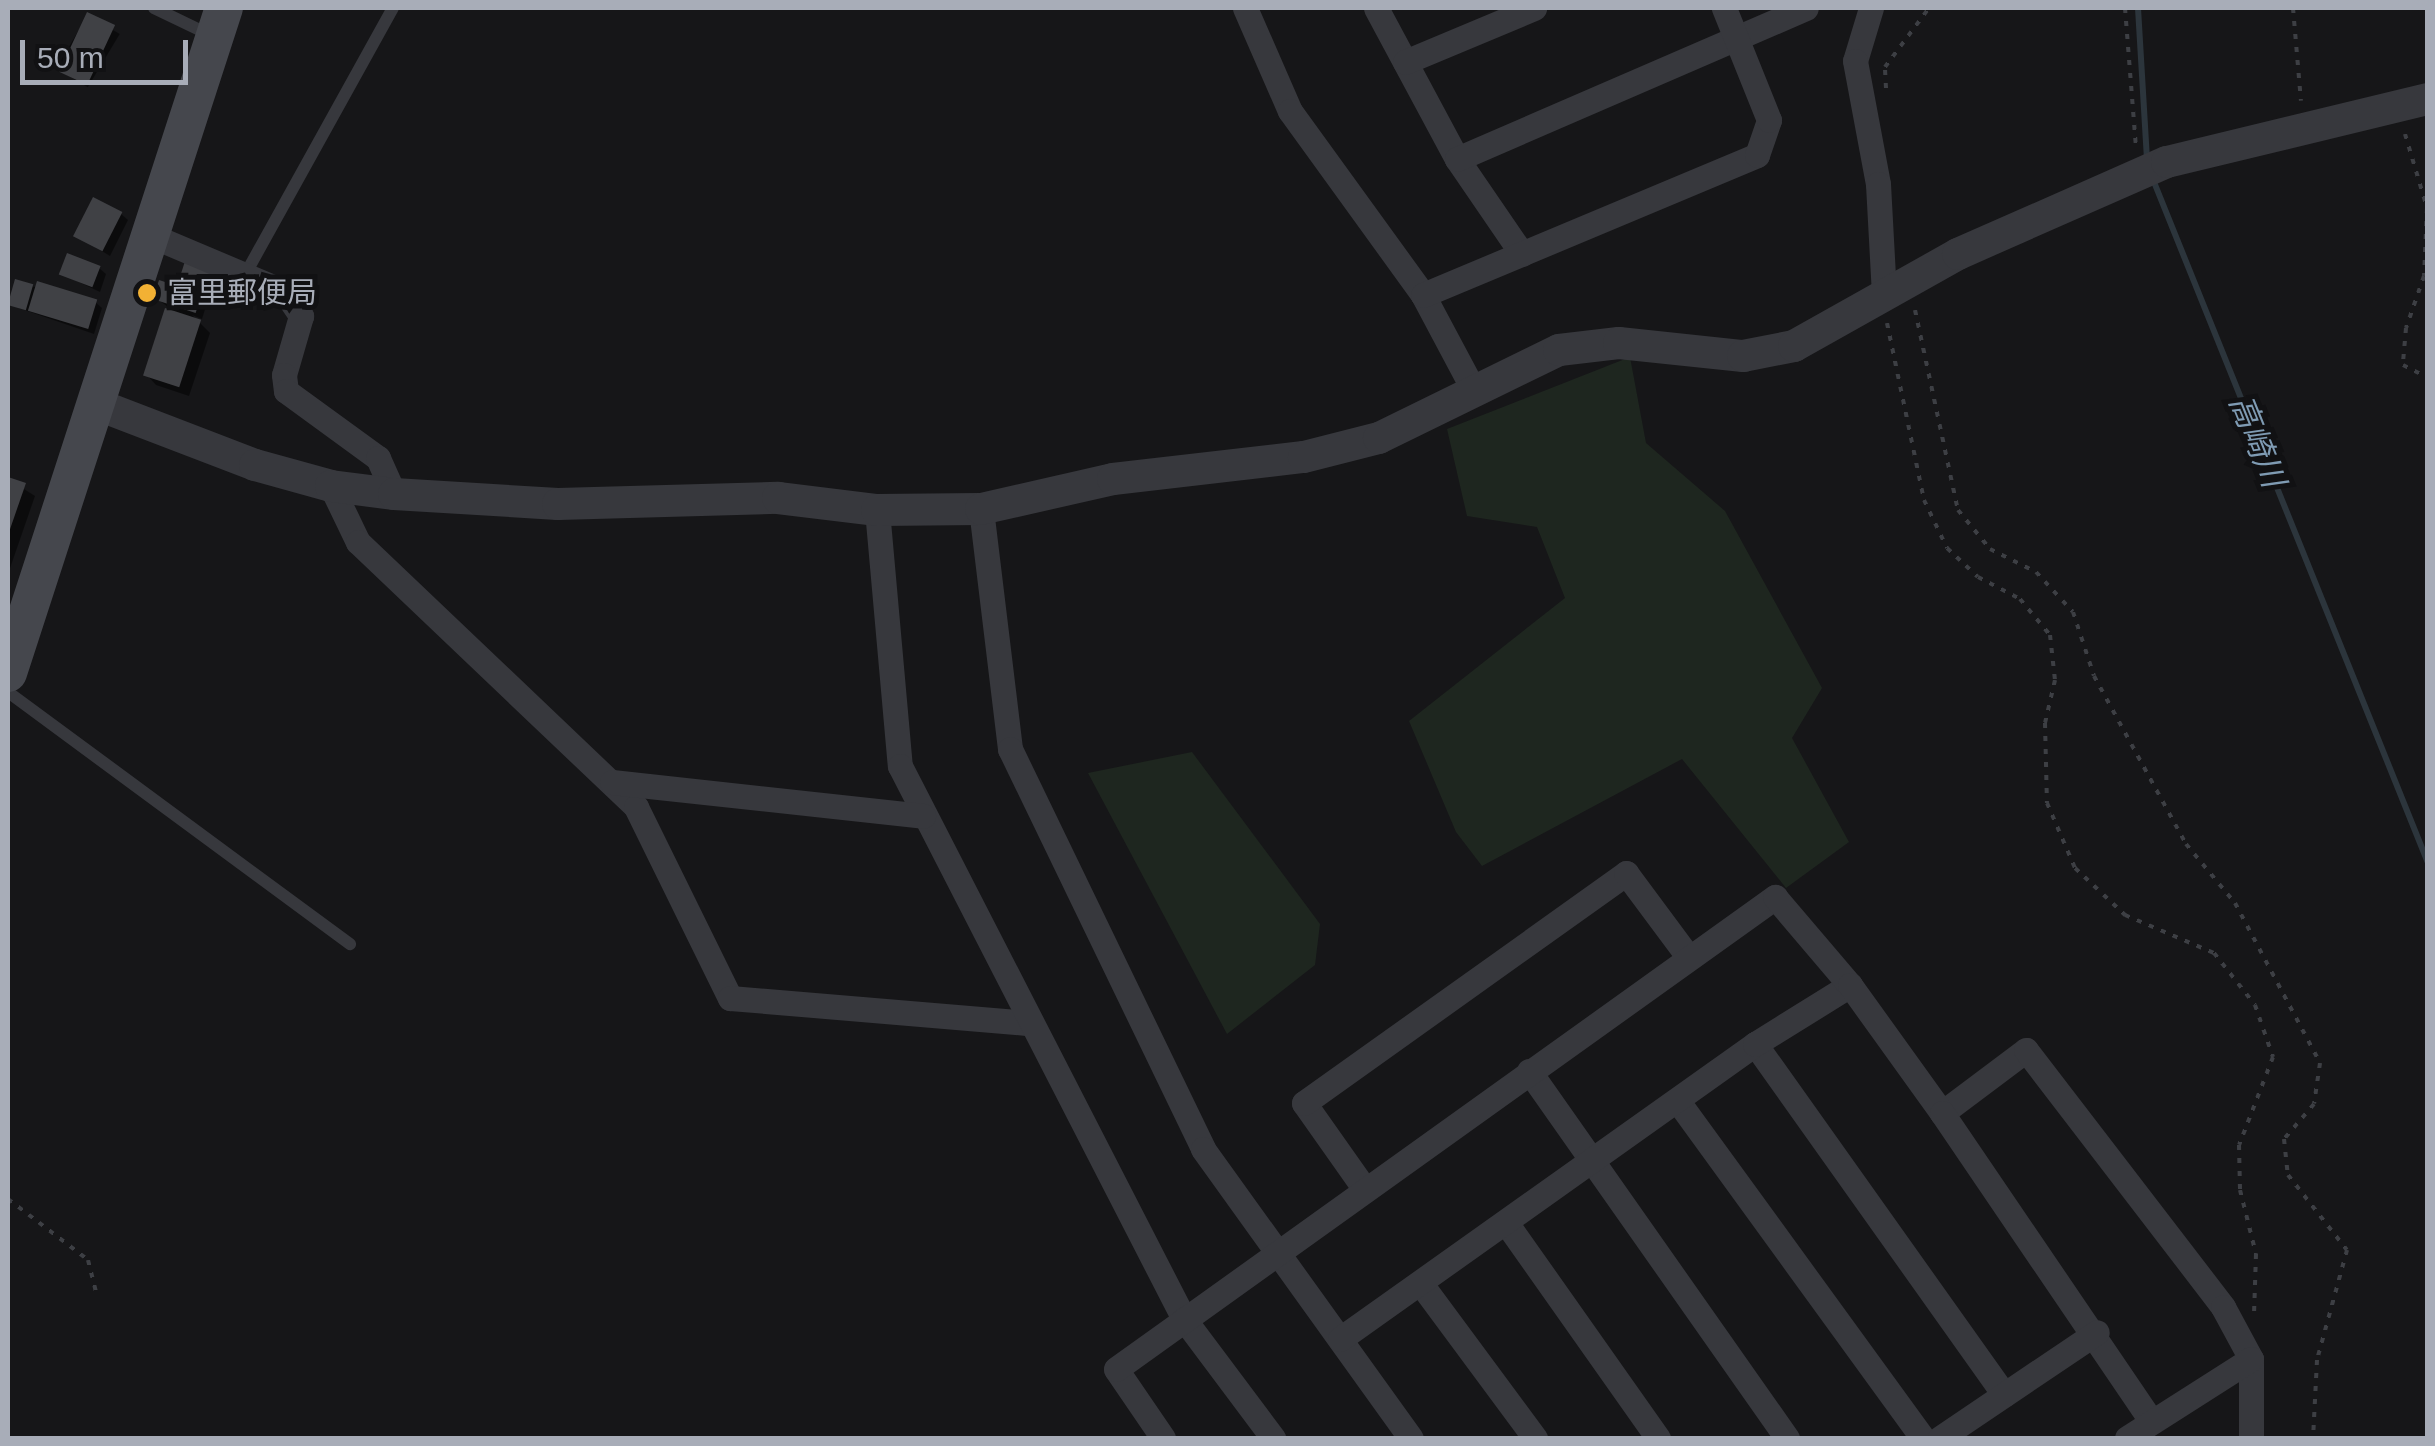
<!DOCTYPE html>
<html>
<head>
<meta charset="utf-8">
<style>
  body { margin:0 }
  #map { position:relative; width:2435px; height:1446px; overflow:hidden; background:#161618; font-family:Arial,"Noto Sans JP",sans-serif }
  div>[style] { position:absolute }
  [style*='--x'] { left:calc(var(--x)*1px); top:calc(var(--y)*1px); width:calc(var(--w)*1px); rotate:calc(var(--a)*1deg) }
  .green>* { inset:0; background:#1e261f }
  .shadow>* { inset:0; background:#0007; transform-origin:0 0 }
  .stream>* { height:6px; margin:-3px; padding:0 3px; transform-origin:3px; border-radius:3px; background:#2c353c }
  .building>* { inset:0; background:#404145; transform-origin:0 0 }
  .path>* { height:4px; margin-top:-2px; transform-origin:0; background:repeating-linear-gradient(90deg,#3d3f44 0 5px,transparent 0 13px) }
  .service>* { height:12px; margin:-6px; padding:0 6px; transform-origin:6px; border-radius:6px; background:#37383d }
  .minor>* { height:25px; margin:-12.5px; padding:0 12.5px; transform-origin:12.5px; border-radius:12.5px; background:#37383d }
  .tertiary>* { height:32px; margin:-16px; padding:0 16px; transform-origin:16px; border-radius:16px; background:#37383d }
  .secondary>* { height:38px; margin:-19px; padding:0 19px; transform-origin:19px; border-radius:19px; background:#45474d }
  .dots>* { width:28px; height:28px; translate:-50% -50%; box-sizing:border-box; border:5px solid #111113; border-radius:50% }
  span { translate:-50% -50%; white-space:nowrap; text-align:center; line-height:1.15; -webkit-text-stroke:10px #111113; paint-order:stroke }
  .poi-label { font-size:30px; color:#a8adb8 }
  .left { translate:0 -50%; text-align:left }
  .water-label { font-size:32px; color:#7f9bb3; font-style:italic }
  .frame { position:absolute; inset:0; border:10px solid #a8adb8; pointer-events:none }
  .scale { position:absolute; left:20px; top:40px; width:168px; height:45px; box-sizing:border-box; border:5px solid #a8adb8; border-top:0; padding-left:12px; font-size:30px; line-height:35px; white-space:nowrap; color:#a8adb8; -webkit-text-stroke:8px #111113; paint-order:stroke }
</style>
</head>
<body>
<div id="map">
  <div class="green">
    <i style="clip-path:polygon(1630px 357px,1646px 443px,1725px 511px,1822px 688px,1792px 738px,1849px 842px,1786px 888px,1682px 759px,1482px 866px,1456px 832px,1409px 721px,1565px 598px,1537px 527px,1467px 516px,1447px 429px)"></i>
    <i style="clip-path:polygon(1192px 752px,1320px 924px,1315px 965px,1227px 1034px,1088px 773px)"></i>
  </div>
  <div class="shadow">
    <i style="left:88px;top:15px;width:37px;height:62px;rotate:31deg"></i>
    <i style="clip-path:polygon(121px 214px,128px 220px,110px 256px,77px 236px)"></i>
    <i style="clip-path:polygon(99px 268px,106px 274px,100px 292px,62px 274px)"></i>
    <i style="clip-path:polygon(223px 274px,215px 298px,195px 291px,207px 303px,202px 319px,192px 315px,210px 333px,189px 396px,156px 385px,146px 374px,168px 307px,156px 298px,192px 294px,180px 282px)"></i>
    <i style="clip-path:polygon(31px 286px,95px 302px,102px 308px,94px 334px,13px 306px)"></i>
    <i style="clip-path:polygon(8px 479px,35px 496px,8px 574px)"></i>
  </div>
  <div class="stream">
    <i style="--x:2138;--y:8;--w:152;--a:86.6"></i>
    <i style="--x:2152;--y:177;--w:739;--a:68.08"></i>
  </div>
  <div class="building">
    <i style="left:87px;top:12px;width:31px;height:66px;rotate:25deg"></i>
    <i style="left:93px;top:197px;width:33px;height:44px;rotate:27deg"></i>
    <i style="left:67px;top:253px;width:36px;height:23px;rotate:21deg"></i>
    <i style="left:187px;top:255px;width:33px;height:28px;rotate:18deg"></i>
    <i style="left:15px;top:279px;width:19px;height:27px;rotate:16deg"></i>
    <i style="left:159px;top:280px;width:45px;height:20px;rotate:18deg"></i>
    <i style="left:37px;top:281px;width:63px;height:31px;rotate:17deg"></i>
    <i style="left:165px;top:308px;width:38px;height:71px;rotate:18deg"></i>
    <i style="clip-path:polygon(8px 477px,26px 483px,8px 535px)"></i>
  </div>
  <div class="path">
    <i style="--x:2125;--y:8;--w:139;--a:85.5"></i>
    <i style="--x:2293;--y:8;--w:93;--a:85.1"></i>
    <i style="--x:1886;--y:88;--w:21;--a:-93"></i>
    <i style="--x:1885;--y:67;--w:74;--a:-53.3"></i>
    <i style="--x:2405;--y:134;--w:77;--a:73.4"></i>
    <i style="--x:2427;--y:208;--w:68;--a:92.5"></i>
    <i style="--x:2424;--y:276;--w:55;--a:109.1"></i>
    <i style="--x:2406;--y:328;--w:37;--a:95"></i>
    <i style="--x:2403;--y:365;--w:28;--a:27"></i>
    <i style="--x:1915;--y:310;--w:205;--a:77.9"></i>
    <i style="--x:1958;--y:510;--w:50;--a:50.6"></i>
    <i style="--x:1990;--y:549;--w:51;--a:26.6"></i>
    <i style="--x:2036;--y:572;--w:54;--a:47.2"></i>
    <i style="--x:2073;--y:612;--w:67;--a:71.8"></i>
    <i style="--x:2094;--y:676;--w:192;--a:61.3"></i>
    <i style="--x:2186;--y:844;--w:77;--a:50.3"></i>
    <i style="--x:2235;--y:903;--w:181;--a:62"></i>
    <i style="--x:2320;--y:1063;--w:41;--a:98.3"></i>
    <i style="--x:2314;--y:1104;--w:46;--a:130.6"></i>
    <i style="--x:2284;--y:1139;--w:36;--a:84"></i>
    <i style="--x:2288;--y:1175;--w:95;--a:51.8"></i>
    <i style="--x:2347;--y:1250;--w:114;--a:105.3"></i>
    <i style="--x:2317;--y:1360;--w:78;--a:92.9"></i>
    <i style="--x:1887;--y:323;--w:181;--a:78.2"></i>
    <i style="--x:1924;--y:500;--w:53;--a:64.4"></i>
    <i style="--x:1947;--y:548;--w:42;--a:43.1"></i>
    <i style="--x:1978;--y:577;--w:47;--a:27.6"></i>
    <i style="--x:2020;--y:599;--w:47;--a:50.2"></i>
    <i style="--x:2050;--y:635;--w:45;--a:83.7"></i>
    <i style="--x:2055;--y:680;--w:44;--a:103.1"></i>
    <i style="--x:2045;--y:723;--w:80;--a:88.6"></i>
    <i style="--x:2047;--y:803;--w:71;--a:66.7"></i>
    <i style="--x:2075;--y:868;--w:69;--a:43.2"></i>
    <i style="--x:2125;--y:915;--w:97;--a:23.1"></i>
    <i style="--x:2214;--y:953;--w:66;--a:51.7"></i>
    <i style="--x:2255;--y:1005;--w:55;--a:70.9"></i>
    <i style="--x:2273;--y:1057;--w:94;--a:111.1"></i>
    <i style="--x:2239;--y:1145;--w:45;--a:88.7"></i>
    <i style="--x:2240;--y:1190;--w:66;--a:76"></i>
    <i style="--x:2256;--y:1254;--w:61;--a:91.9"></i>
    <i style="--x:8;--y:1199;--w:101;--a:37.3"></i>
    <i style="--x:88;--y:1260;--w:32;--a:76"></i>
  </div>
  <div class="service">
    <i style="--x:154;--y:8;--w:62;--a:25.7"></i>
    <i style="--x:246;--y:273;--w:303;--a:-61"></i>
    <i style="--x:8;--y:692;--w:425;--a:36.4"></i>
  </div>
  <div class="minor">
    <i style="--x:1245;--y:8;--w:112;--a:66.4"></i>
    <i style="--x:1290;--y:111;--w:227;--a:54.1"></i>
    <i style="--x:1423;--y:295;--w:109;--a:62"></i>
    <i style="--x:1376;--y:8;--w:171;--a:61.8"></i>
    <i style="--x:1457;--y:159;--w:115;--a:55.6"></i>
    <i style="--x:1871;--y:8;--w:55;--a:106.8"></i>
    <i style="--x:1855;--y:61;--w:125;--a:79.4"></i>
    <i style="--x:1878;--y:184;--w:112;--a:86.9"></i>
    <i style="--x:1405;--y:62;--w:140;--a:-22.7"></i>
    <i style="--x:1457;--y:159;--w:380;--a:-23.4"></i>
    <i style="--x:150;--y:235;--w:147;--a:22.9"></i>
    <i style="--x:285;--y:292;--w:29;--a:56"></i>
    <i style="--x:301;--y:316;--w:61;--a:106.1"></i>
    <i style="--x:284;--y:375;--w:16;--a:83"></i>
    <i style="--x:286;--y:391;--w:114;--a:36.1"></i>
    <i style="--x:378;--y:458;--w:39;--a:66"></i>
    <i style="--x:1423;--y:295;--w:362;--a:-22.7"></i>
    <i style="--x:1757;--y:155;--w:37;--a:-71"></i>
    <i style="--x:1769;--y:120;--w:121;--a:-111.9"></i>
    <i style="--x:331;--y:486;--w:62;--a:64.3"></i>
    <i style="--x:358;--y:542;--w:384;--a:43.6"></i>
    <i style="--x:636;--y:807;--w:213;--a:63.8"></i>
    <i style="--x:730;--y:998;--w:298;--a:4.8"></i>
    <i style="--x:981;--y:509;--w:242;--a:83.1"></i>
    <i style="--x:1010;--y:749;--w:444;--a:64.2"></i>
    <i style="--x:1203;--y:1149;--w:356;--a:54.3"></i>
    <i style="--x:877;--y:510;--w:257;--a:84.9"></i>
    <i style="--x:900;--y:766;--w:622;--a:62.82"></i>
    <i style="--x:1184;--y:1319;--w:149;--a:53.2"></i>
    <i style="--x:612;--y:782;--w:313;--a:6.2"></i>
    <i style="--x:1755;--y:1044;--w:430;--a:54.6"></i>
    <i style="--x:1529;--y:1071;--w:449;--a:54.9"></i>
    <i style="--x:1677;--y:1100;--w:418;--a:54"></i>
    <i style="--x:1942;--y:1113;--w:105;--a:-36.9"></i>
    <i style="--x:2026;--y:1050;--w:324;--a:52.5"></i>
    <i style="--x:2223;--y:1307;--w:59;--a:61.7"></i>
    <i style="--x:2251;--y:1359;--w:79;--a:90"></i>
    <i style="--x:1364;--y:1188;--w:104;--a:-125.2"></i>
    <i style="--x:1304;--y:1103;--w:396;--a:-35.5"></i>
    <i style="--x:1626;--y:873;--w:102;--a:53.4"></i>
    <i style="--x:1507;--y:1224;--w:262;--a:54.8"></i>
    <i style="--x:1421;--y:1284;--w:192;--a:53.5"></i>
    <i style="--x:1340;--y:1339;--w:509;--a:-35.41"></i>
    <i style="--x:1755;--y:1044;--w:112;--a:-31.8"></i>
    <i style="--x:1163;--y:1438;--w:83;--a:-124.3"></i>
    <i style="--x:1116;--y:1369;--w:811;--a:-35.61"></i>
    <i style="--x:1775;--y:897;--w:116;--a:49.6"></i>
    <i style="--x:1850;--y:985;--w:158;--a:54.3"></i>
    <i style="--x:1942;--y:1113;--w:372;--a:55.8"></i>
    <i style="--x:1940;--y:1438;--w:189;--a:-34"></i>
    <i style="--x:2127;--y:1438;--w:147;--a:-32.5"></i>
  </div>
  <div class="tertiary">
    <i style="--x:96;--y:404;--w:170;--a:21"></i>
    <i style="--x:255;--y:465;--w:79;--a:15.4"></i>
    <i style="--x:331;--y:486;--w:64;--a:7.2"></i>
    <i style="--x:394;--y:494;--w:164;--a:3.5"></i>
    <i style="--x:558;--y:504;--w:220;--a:-1.6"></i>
    <i style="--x:778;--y:498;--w:100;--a:6.9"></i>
    <i style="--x:877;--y:510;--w:104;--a:-0.6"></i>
    <i style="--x:981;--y:509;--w:135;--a:-12.8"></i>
    <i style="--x:1113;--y:479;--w:192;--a:-6.6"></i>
    <i style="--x:1304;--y:457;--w:77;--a:-14.2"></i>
    <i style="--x:1379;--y:438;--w:200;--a:-26.1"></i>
    <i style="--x:1559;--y:350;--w:60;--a:-6.7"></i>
    <i style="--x:1619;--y:343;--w:125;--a:6"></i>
    <i style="--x:1743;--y:356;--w:52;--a:-11.1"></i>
    <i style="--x:1794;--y:346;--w:188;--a:-29.3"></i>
    <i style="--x:1958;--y:254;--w:228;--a:-23.8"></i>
    <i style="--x:2167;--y:162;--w:268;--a:-13.6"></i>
  </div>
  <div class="secondary">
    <i style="--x:8;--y:673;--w:699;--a:-72.01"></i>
  </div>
  <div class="dots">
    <i style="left:147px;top:293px;background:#f2b134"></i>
  </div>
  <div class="poi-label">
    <span class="left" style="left:167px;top:293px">富里郵便局</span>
  </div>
  <div class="water-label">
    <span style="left:2257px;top:441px;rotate:68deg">高崎川</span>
  </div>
  <div class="frame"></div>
  <div class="scale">50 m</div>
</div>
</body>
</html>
